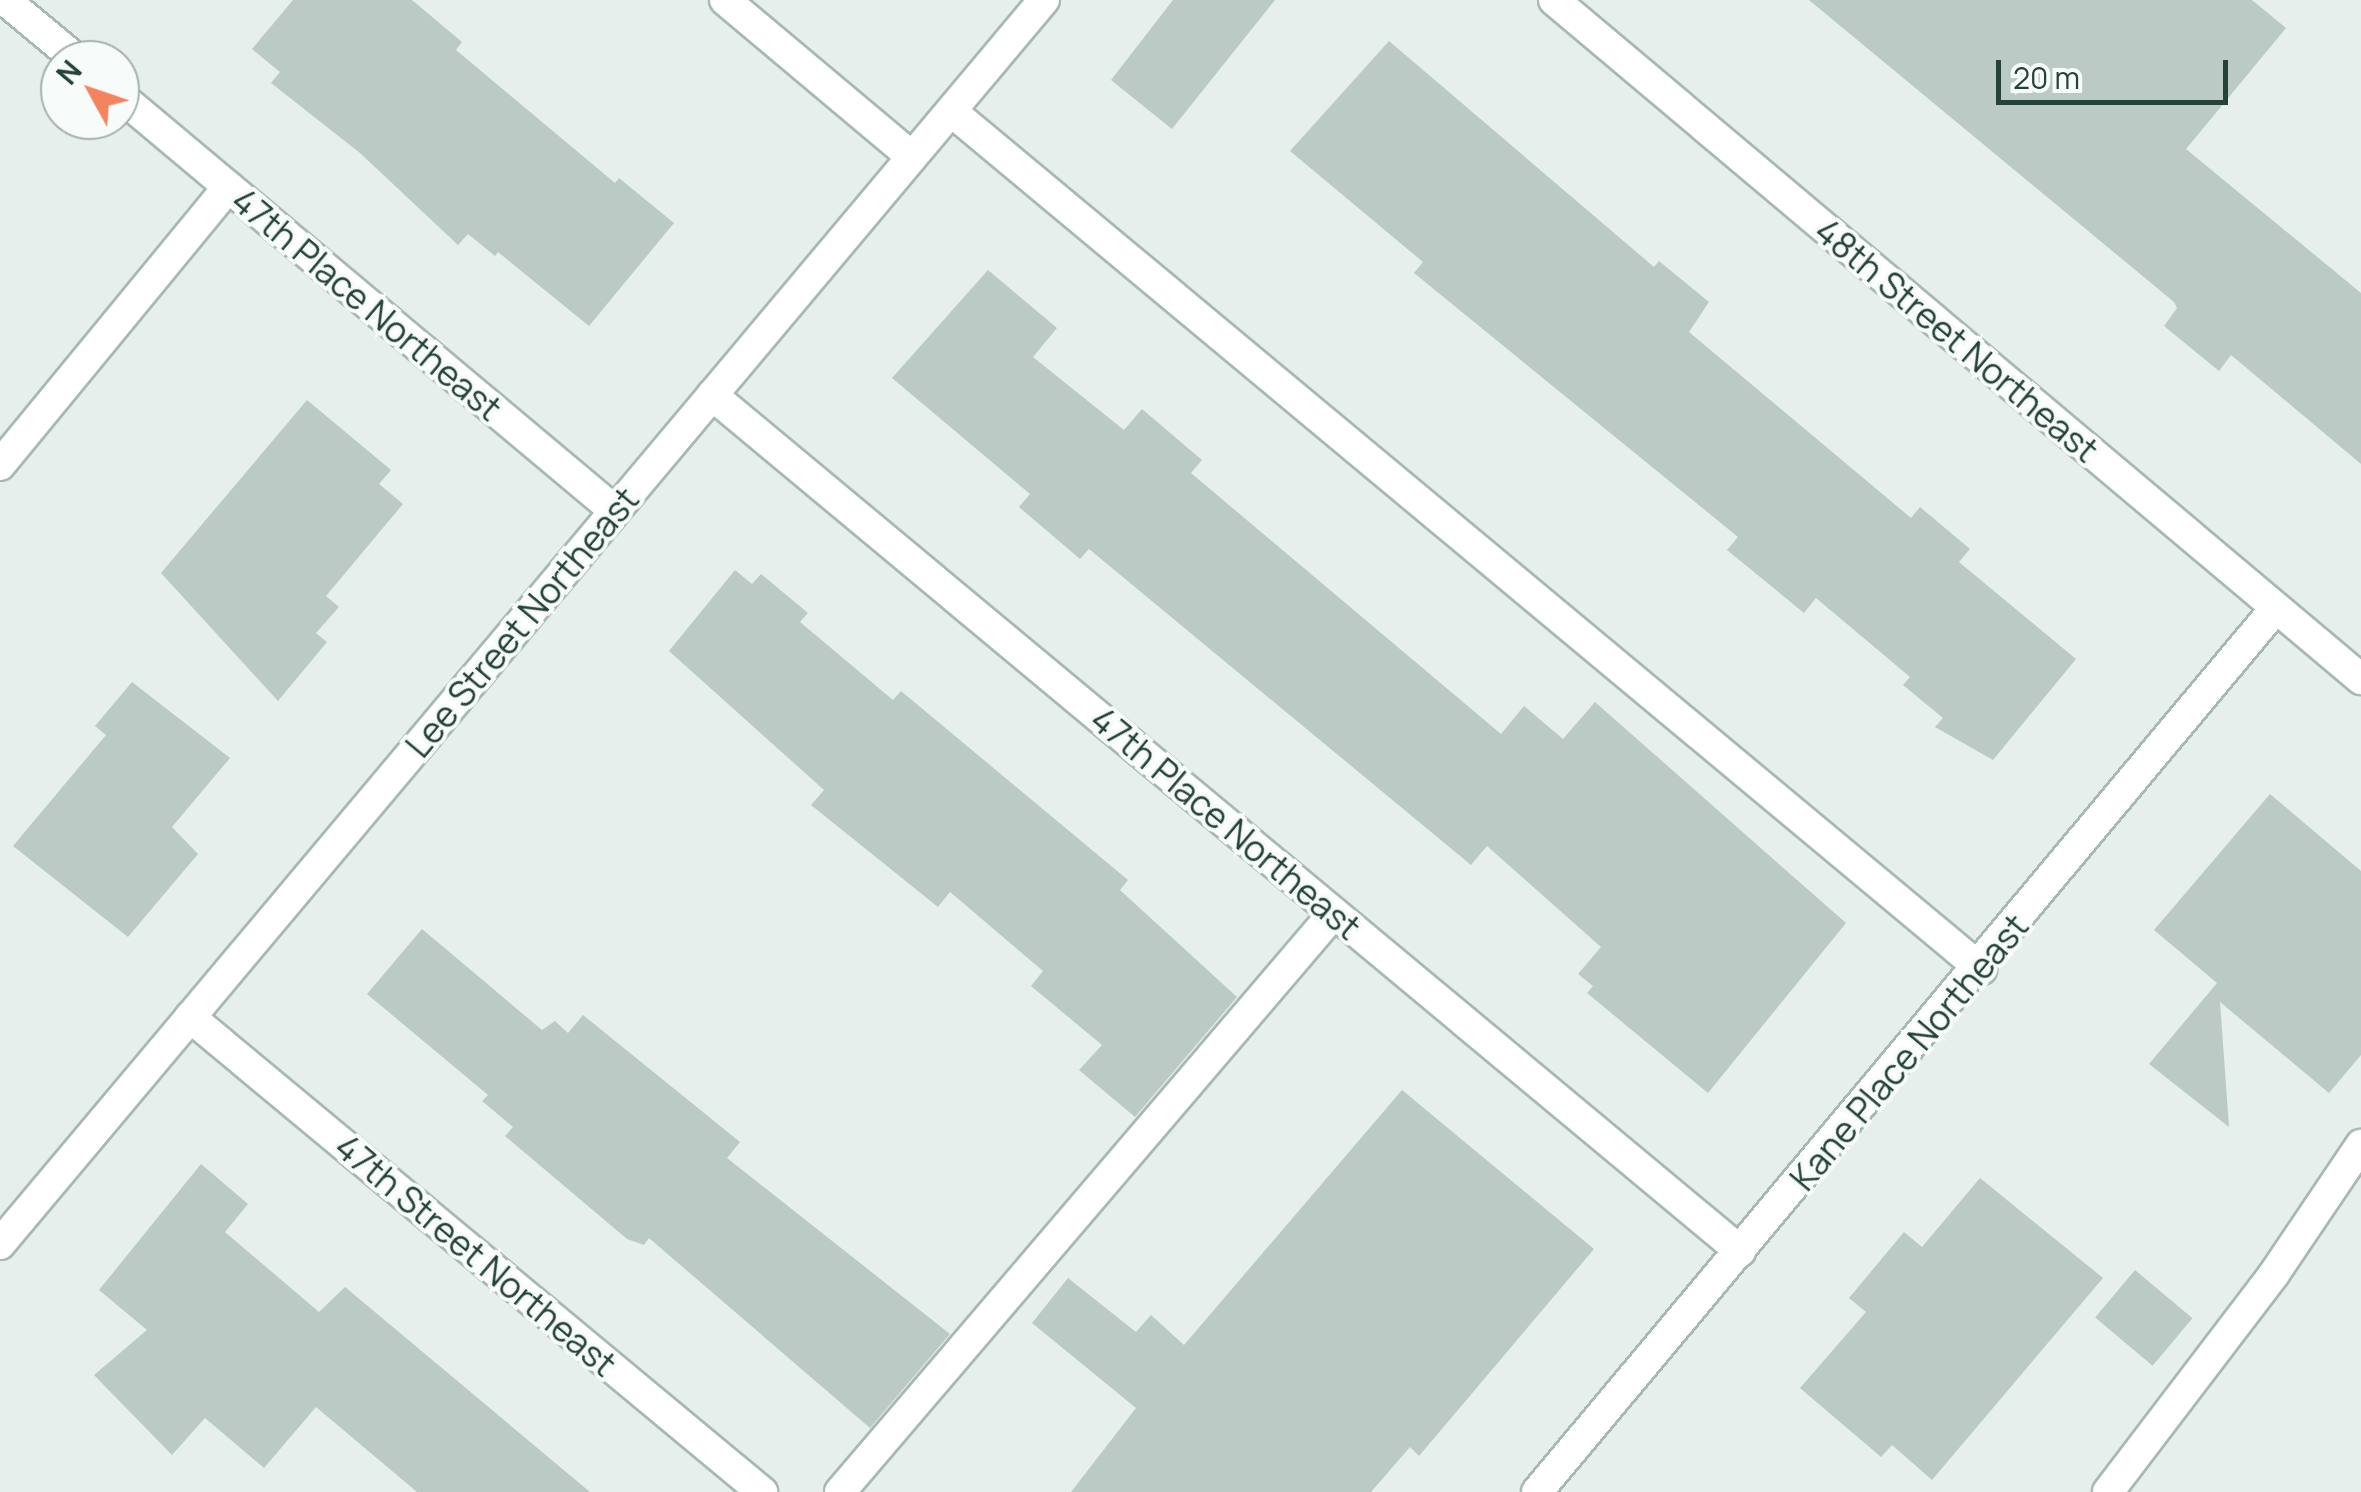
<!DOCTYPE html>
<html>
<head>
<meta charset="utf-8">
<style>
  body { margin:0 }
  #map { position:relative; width:2361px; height:1492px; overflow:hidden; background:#e6efeb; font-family:Manrope,sans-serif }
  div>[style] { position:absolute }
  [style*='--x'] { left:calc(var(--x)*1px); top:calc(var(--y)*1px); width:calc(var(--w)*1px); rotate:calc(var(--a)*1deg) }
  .building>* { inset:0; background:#bbcac4; transform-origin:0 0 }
  .roads { filter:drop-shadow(2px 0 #a8b8b2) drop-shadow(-2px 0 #a8b8b2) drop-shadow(0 2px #a8b8b2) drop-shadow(0 -2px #a8b8b2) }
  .lane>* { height:30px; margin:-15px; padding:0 15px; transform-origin:15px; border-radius:15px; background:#fff }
  .street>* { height:30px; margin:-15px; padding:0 15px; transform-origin:15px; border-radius:15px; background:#fff }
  span { translate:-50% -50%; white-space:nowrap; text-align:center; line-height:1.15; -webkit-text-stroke:8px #f7fbf9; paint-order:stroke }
  .street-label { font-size:35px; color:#24423a }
  .north { position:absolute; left:40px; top:40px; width:100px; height:100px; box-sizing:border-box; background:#f7fbf9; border:2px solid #a3b1ad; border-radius:50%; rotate:310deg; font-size:28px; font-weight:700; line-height:40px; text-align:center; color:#24423a }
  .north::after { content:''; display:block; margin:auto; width:35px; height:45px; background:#f4845f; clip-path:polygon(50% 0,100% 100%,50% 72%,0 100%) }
  .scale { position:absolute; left:1996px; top:60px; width:232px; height:45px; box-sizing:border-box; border:5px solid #24423a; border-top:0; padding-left:12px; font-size:30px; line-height:35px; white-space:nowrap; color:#24423a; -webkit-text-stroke:8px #f7fbf9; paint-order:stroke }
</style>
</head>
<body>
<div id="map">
  <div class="building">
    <i style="clip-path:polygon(293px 0,412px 0,462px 42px,456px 50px,615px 183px,619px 178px,674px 223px,589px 326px,498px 252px,495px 256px,468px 234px,458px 245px,360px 153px,271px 83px,280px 72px,252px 49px)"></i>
    <i style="clip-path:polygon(1173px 0,1275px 0,1172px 129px,1111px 80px)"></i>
    <i style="clip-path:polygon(1809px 0,2252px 0,2286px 28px,2186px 149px,2361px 293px,2361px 464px,2231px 355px,2219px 371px,2164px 326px,2177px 308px,2174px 302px)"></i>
    <i style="clip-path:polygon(1389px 41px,1654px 267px,1659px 261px,1709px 302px,1689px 332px,1911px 518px,1920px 507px,1970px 549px,1959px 562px,2076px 659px,1993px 760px,1935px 727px,1943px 718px,1903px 685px,1910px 677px,1816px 598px,1804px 613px,1727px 550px,1738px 537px,1414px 273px,1423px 262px,1290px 151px)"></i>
    <i style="clip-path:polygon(988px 270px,1057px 328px,1033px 357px,1124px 430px,1142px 409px,1202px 460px,1191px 473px,1501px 734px,1524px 706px,1563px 739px,1595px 702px,1846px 923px,1708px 1093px,1587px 993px,1593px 986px,1578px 974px,1601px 947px,1487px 846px,1471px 865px,1089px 549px,1080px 559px,1019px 507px,1030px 494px,892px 378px)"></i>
    <i style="clip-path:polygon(307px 400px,391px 470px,379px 484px,403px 504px,326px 596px,339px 607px,316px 633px,327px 642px,278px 701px,161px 573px)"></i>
    <i style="clip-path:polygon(735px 570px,752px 584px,761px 574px,808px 613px,800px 622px,893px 700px,901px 691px,1128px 880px,1120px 890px,1237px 997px,1135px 1117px,1079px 1070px,1102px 1045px,1031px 986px,1043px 971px,950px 892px,938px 907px,811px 805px,824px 790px,669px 651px)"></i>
    <i style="clip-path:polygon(132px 682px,230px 758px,172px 827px,198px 854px,128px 937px,13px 846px,106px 735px,95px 726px)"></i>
    <i style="clip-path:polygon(2270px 794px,2361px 871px,2361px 1055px,2329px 1093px,2220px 1002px,2229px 1127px,2149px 1064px,2217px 983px,2154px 930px)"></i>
    <i style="clip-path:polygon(422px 929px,542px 1030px,555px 1021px,568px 1033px,583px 1015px,740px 1142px,727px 1158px,950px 1334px,870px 1428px,649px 1238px,644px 1245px,627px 1239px,505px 1136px,513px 1127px,482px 1101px,488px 1095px,367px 994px)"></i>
    <i style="clip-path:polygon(1402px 1090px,1594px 1249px,1419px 1456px,1410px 1447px,1371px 1492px,1071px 1492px,1136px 1408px,1032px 1323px,1068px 1278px,1136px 1332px,1151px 1315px,1184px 1345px)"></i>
    <i style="clip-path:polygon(201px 1164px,248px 1204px,225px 1232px,319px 1312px,345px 1287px,590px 1492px,417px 1492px,316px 1407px,264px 1468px,205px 1418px,172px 1455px,94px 1375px,147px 1330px,99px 1290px)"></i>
    <i style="clip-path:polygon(1980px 1178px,2103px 1278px,1932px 1480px,1892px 1445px,1881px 1457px,1800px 1388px,1866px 1312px,1849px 1298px,1904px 1232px,1922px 1247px)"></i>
    <i style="left:2135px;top:1270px;width:75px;height:62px;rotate:40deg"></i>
  </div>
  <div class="roads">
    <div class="lane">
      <i style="--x:725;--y:0;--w:241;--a:40"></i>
      <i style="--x:951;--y:111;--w:1341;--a:39.79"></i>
      <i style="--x:0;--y:465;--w:360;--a:-50.6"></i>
      <i style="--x:840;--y:1492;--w:761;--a:-49.53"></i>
      <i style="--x:2108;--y:1492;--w:274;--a:-52.7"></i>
      <i style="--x:2274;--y:1274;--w:156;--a:-56"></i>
    </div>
    <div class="street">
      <i style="--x:5;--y:0;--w:94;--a:39.8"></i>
      <i style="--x:1554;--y:0;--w:1055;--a:40.08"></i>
      <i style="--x:120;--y:96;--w:646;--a:39.98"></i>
      <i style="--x:712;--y:395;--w:1338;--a:39.78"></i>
      <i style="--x:190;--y:1017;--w:744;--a:39.71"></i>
      <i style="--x:0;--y:1244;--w:1624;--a:-50"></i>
      <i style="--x:1537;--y:1492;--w:1152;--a:-50.11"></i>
    </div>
  </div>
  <div class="street-label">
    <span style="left:367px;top:304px;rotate:40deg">47th Place Northeast</span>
    <span style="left:1957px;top:340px;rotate:40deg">48th Street Northeast</span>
    <span style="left:522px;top:622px;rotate:-50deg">Lee Street Northeast</span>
    <span style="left:1226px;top:823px;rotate:40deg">47th Place Northeast</span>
    <span style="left:1909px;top:1052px;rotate:-50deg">Kane Place Northeast</span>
    <span style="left:476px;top:1255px;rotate:40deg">47th Street Northeast</span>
  </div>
  <div class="north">N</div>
  <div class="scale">20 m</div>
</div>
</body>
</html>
